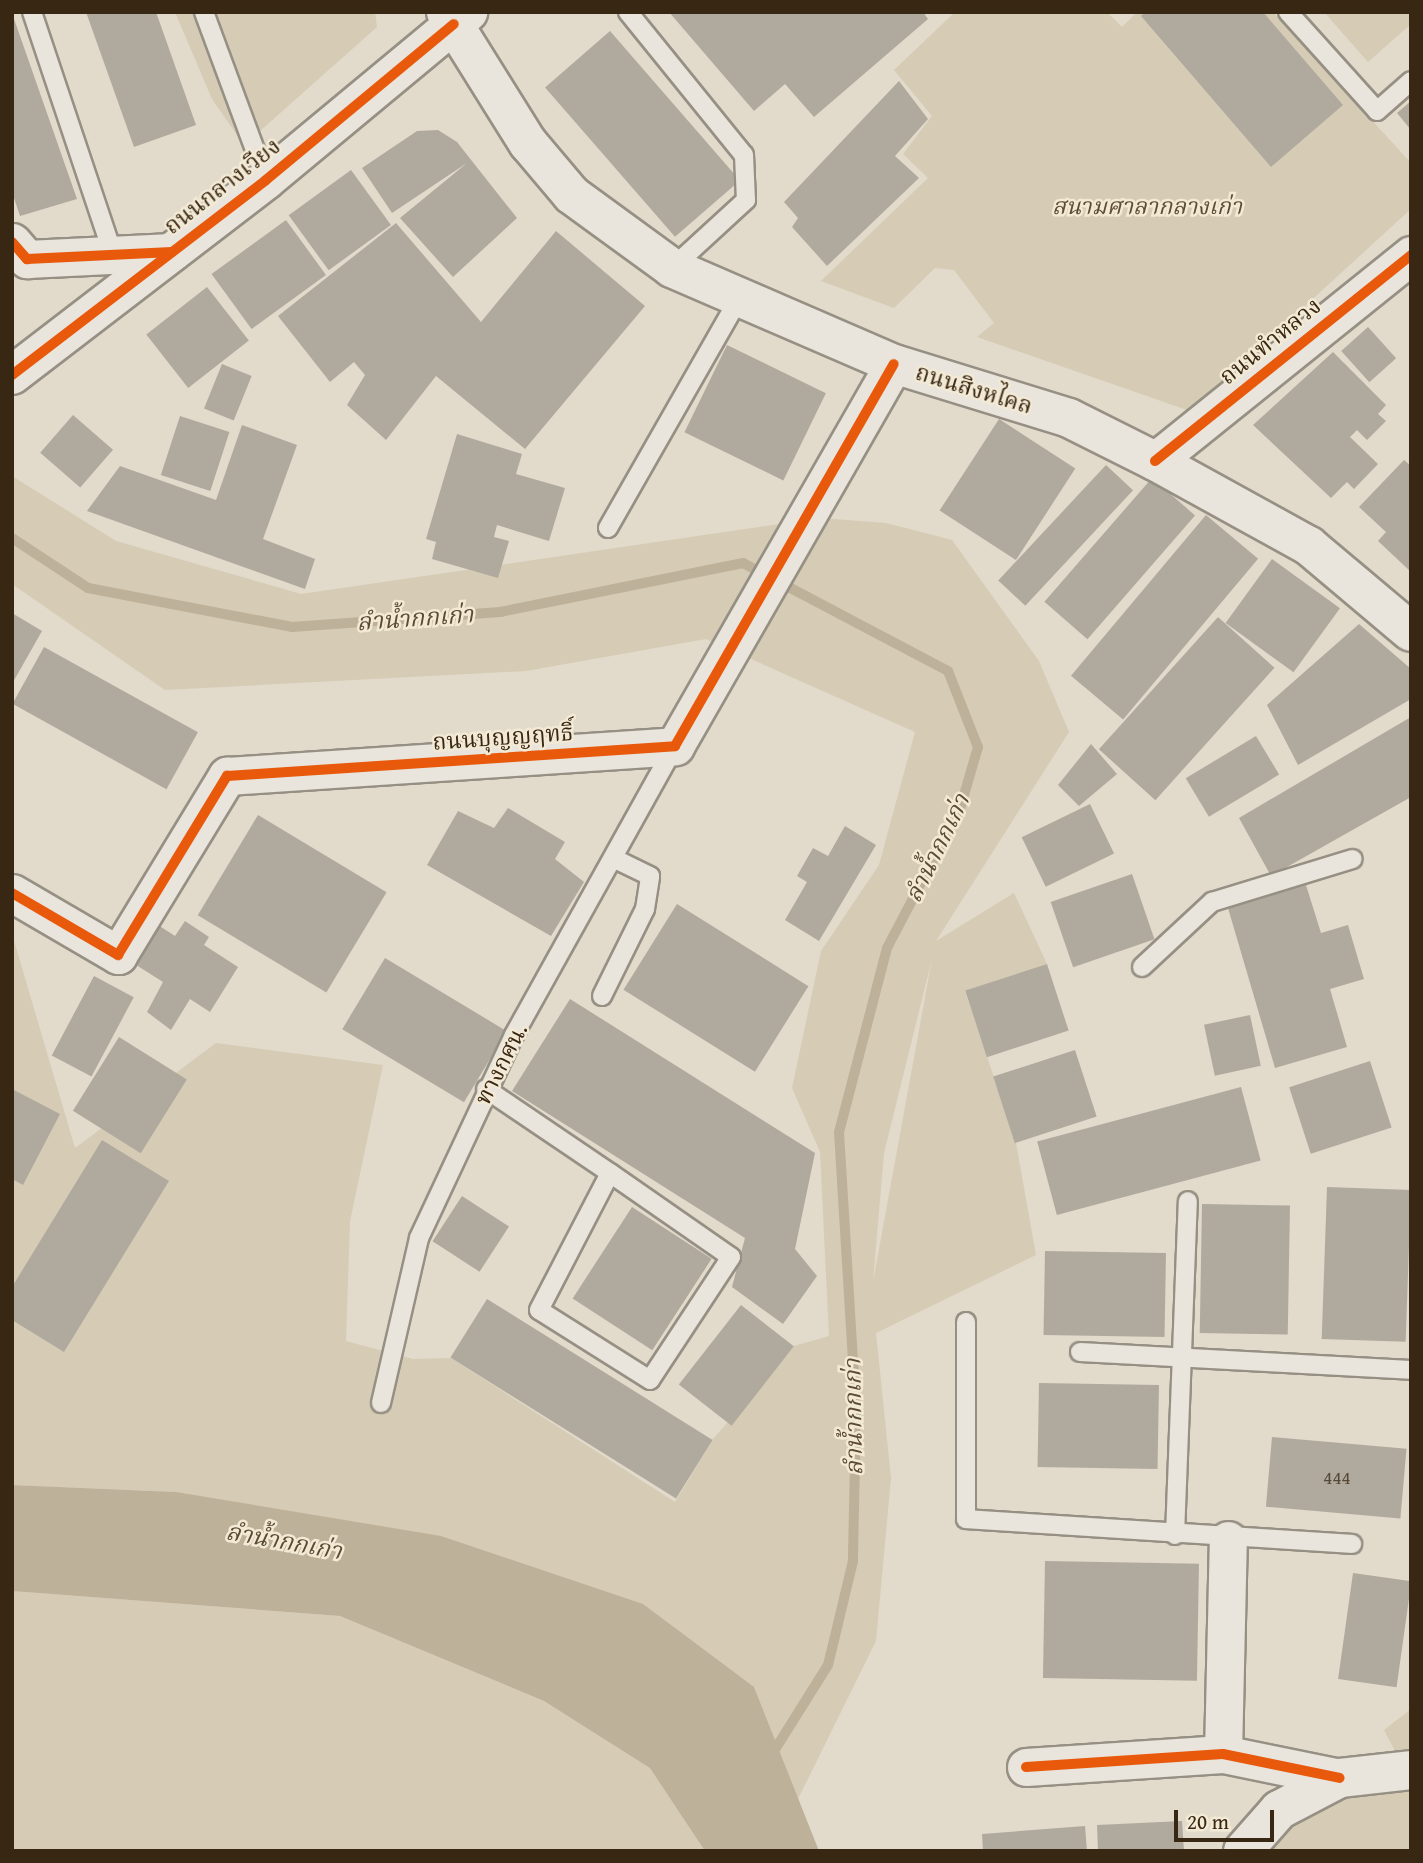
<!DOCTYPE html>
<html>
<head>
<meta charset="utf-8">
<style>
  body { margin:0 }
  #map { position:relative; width:1423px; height:1863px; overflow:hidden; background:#e2daca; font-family:"Gentium Book Plus","Noto Serif Thai",serif }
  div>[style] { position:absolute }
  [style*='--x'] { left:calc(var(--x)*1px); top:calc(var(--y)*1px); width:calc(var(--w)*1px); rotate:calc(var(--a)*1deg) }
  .green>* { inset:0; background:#d6cbb4 }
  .water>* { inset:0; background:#beb19a }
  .stream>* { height:10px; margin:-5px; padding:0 5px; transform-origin:5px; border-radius:5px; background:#beb19a }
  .building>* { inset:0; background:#b0aa9e; transform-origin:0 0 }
  .roads { filter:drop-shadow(2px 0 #969084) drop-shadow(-2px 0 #969084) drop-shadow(0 2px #969084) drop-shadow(0 -2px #969084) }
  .lane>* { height:18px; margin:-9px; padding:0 9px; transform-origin:9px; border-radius:9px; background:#e9e4dc }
  .street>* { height:37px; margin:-18.5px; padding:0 18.5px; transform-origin:18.5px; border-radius:18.5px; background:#e9e4dc }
  .secondary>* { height:38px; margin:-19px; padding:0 19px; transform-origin:19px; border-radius:19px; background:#e9e4dc }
  .cycleway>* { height:10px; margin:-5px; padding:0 5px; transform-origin:5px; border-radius:5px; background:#e8590c }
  span { translate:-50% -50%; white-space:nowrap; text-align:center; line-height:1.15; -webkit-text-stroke:5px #f3ead6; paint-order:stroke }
  .number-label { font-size:19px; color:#564835 }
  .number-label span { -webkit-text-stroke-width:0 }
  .street-label { font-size:23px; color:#382712 }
  .park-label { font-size:23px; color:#5d4d36; font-style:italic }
  .water-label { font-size:24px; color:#5c4b34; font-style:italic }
  .frame { position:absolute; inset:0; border:14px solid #382712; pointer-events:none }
  .scale { position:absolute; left:1174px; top:1810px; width:100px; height:32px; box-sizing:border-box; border:4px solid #382712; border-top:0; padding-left:9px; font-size:21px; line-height:24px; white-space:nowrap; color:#382712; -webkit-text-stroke:5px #f3ead6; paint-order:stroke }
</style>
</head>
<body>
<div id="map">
  <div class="green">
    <i style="clip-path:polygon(175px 12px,375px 12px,377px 27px,244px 145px,212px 99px)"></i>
    <i style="clip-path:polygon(955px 12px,1107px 12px,1122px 27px,1137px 12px,1273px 12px,1411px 163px,1411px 209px,1190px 411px,977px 337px,994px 323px,954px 270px,935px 268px,894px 308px,821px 281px,928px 178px,903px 154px,932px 116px,894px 70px)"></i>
    <i style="clip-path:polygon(1324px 12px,1411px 12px,1411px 24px,1368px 62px)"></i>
    <i style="clip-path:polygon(evenodd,12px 476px,116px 541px,301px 594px,820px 518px,886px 523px,952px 540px,1039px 661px,1069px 732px,936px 941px,1014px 893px,1047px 964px,965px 991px,1016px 1143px,1036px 1255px,876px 1333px,891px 1478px,876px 1641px,797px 1801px,754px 1687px,176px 1492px,12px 1485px,12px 934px,75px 1148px,216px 1043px,383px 1065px,350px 1221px,346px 1341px,413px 1359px,451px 1358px,675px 1502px,713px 1439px,794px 1346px,829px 1336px,820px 1152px,792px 1088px,821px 951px,879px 865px,915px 732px,706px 639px,526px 671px,165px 690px,12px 584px,12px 476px,932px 959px,873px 1282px,884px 1153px,932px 959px)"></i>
    <i style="clip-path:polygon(12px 1591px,340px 1616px,544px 1701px,651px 1768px,705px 1851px,12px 1851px)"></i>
    <i style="clip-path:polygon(1411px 1709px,1411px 1851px,1243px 1851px,1279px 1810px,1405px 1770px,1384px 1730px)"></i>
  </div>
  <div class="water">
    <i style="clip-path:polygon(12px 1485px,176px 1492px,441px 1536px,643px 1604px,754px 1687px,819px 1851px,705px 1851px,650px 1768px,544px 1701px,340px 1616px,12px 1591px)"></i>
  </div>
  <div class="stream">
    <i style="--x:12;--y:538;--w:91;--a:33.3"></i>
    <i style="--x:88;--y:588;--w:208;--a:10.8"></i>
    <i style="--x:292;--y:627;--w:209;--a:-4.1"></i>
    <i style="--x:500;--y:612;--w:248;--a:-11.4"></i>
    <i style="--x:743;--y:563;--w:232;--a:27.8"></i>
    <i style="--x:948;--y:671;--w:82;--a:68.5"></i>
    <i style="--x:978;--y:747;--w:65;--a:106.2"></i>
    <i style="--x:960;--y:809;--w:157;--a:117.7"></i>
    <i style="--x:887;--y:948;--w:190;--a:104.6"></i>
    <i style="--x:839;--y:1132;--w:282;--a:86.5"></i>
    <i style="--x:856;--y:1413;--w:148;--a:91.2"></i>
    <i style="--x:853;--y:1561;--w:107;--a:103.5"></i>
    <i style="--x:828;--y:1665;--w:107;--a:122.1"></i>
  </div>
  <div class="building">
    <i style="clip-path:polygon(86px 12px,156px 12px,196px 125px,134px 147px)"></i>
    <i style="clip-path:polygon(669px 12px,923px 12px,928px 19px,814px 117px,785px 84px,754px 111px)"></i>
    <i style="clip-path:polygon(1145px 12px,1263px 12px,1343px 105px,1271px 167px,1141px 16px)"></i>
    <i style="clip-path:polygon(13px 16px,77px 199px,20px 216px,12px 192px)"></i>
    <i style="left:610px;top:31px;width:198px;height:86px;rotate:49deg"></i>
    <i style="clip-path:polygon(899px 81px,928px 119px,895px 156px,919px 178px,827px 266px,792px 227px,798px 218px,784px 202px)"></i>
    <i style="clip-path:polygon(1411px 101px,1411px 130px,1397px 113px)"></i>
    <i style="clip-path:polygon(438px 130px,457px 142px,517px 218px,453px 277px,400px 218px,467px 163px,392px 213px,362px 168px,417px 131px)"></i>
    <i style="left:351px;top:170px;width:68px;height:77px;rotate:54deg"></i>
    <i style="left:286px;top:220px;width:68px;height:92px;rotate:54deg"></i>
    <i style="clip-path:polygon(396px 223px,481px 322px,556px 231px,645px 306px,525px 449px,436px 376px,386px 440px,347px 405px,365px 375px,354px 362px,330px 382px,278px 316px)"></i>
    <i style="left:207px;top:287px;width:68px;height:77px;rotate:52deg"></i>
    <i style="left:1368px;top:327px;width:42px;height:36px;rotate:48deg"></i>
    <i style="left:727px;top:345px;width:110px;height:97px;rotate:26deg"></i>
    <i style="clip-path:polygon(1333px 352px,1386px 405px,1378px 414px,1386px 421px,1367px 440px,1357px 430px,1350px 437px,1378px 464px,1354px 489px,1347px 482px,1331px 498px,1253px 425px)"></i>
    <i style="left:222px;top:364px;width:32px;height:48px;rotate:22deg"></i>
    <i style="left:73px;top:415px;width:53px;height:50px;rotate:41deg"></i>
    <i style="left:180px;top:416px;width:52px;height:62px;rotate:18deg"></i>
    <i style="left:999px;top:419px;width:91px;height:109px;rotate:33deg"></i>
    <i style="clip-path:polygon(242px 425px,297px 445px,263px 539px,315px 559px,305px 589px,87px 511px,120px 466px,216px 500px)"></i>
    <i style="clip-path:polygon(457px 434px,522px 454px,516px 474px,565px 488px,549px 541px,497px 525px,494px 537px,509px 541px,498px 578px,432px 559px,436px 542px,426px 539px)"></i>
    <i style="clip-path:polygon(1404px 460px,1411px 466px,1411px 572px,1378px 541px,1386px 532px,1359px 507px)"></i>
    <i style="left:1106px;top:465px;width:37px;height:158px;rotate:43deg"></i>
    <i style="left:1152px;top:478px;width:57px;height:164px;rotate:41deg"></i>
    <i style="left:1206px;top:515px;width:68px;height:210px;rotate:40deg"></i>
    <i style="left:1272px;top:559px;width:84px;height:79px;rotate:36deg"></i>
    <i style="clip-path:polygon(12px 613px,42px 631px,12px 684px)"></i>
    <i style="left:1218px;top:617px;width:76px;height:178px;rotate:42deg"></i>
    <i style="clip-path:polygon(1359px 624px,1411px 669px,1411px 699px,1298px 765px,1267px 705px)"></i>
    <i style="left:44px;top:647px;width:176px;height:65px;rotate:29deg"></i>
    <i style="clip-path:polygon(1411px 717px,1411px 797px,1271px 876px,1239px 818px)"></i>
    <i style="left:1256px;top:736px;width:45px;height:82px;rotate:59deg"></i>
    <i style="clip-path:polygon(1091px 744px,1117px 774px,1079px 806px,1058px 785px)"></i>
    <i style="left:1090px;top:804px;width:55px;height:76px;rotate:64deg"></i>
    <i style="clip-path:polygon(508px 808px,565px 842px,555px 859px,584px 882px,551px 936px,427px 865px,458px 811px,494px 828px)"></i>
    <i style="left:258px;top:815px;width:150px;height:117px;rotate:31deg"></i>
    <i style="clip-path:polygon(845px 826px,876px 845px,819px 941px,785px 920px,807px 882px,797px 876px,813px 848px,828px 856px)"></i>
    <i style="left:1132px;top:874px;width:69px;height:86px;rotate:71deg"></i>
    <i style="clip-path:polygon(1306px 885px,1321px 933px,1348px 925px,1364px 979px,1330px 989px,1347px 1047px,1275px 1068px,1228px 908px)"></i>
    <i style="left:677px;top:904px;width:155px;height:101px;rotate:32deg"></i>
    <i style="clip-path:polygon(185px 921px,209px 937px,204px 945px,238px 967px,210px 1012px,190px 999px,171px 1030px,147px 1012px,163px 982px,133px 963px,158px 925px,175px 936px)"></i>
    <i style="left:385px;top:958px;width:142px;height:83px;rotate:31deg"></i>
    <i style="left:1047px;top:964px;width:70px;height:86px;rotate:72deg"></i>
    <i style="left:94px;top:976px;width:45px;height:90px;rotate:28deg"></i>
    <i style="clip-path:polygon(570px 999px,815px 1153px,795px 1249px,817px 1276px,783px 1324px,732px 1287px,745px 1238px,512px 1091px)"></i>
    <i style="left:1250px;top:1015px;width:52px;height:47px;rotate:78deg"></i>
    <i style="left:119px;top:1037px;width:80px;height:87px;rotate:32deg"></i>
    <i style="left:1075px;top:1050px;width:70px;height:86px;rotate:72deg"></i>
    <i style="left:1370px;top:1061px;width:70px;height:85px;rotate:72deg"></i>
    <i style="left:1241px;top:1087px;width:76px;height:211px;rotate:75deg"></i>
    <i style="clip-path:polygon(12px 1089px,60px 1114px,23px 1185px,12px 1179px)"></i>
    <i style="clip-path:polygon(102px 1140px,169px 1181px,64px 1352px,12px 1320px,12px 1287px)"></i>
    <i style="left:1327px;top:1187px;width:84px;height:152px;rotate:2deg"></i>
    <i style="left:462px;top:1196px;width:56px;height:54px;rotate:33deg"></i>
    <i style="left:1202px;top:1204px;width:88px;height:129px;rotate:1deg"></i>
    <i style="left:632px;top:1207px;width:95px;height:109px;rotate:33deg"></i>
    <i style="left:1045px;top:1251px;width:121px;height:84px;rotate:1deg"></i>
    <i style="left:487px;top:1299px;width:266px;height:69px;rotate:32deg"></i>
    <i style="left:741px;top:1305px;width:67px;height:101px;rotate:38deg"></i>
    <i style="left:1039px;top:1383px;width:120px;height:84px;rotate:1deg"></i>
    <i style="left:1272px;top:1437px;width:135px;height:70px;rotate:5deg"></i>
    <i style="left:1045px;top:1561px;width:154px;height:117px;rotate:1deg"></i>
    <i style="left:1353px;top:1573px;width:59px;height:107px;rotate:8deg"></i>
    <i style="clip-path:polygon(1182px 1821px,1184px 1851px,1098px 1851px,1097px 1825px)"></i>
    <i style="clip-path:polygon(1085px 1826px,1087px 1851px,983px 1851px,982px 1834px)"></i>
  </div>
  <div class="roads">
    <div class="lane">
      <i style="--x:32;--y:12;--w:255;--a:71.5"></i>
      <i style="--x:204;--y:12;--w:179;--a:69.7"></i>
      <i style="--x:628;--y:12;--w:184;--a:51"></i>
      <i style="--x:744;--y:155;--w:45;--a:87.5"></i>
      <i style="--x:746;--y:200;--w:100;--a:137.4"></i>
      <i style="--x:1288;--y:12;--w:133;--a:48"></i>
      <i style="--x:1377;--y:111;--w:45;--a:-41.4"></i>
      <i style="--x:608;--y:528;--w:266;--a:-60.3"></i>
      <i style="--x:1142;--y:967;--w:96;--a:-42.9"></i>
      <i style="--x:1212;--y:902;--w:147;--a:-17"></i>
      <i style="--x:602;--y:996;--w:97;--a:-63.7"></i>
      <i style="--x:645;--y:909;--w:33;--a:-81"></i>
      <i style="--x:650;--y:876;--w:41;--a:-154.1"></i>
      <i style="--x:486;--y:1089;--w:150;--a:34.1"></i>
      <i style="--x:610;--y:1173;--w:147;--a:34.8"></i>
      <i style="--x:731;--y:1257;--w:147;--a:123.4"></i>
      <i style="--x:650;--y:1380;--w:131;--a:-147.8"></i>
      <i style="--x:539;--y:1310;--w:154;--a:-62.6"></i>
      <i style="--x:966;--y:1322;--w:197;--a:90"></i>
      <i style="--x:966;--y:1519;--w:387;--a:3.7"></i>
      <i style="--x:1080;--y:1352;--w:331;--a:3.1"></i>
      <i style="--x:381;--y:1403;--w:169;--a:-77"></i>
      <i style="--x:419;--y:1238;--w:224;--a:-64.9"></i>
      <i style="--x:514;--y:1035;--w:331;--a:-60.9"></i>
      <i style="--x:1175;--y:1535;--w:334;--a:-87.8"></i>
    </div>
    <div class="street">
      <i style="--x:12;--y:242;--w:23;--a:49"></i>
      <i style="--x:27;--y:259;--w:145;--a:-2.8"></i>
      <i style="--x:1155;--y:461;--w:329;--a:-38.8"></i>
      <i style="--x:12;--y:893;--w:123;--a:30.3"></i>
      <i style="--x:118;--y:955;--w:210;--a:-58.7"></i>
      <i style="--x:227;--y:776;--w:449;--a:-3.8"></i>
      <i style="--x:675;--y:746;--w:440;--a:-60.2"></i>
      <i style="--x:1223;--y:1754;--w:214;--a:-88.7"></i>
      <i style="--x:1026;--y:1767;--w:197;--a:-3.8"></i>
      <i style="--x:1223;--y:1754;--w:119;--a:11.6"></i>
    </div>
    <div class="secondary">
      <i style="--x:446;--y:12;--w:155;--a:58"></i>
      <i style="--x:528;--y:143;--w:68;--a:49.8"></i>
      <i style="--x:572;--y:195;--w:124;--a:36.1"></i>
      <i style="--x:672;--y:268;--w:242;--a:23.4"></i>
      <i style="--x:894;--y:364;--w:183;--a:17.1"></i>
      <i style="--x:1069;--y:418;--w:96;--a:26.6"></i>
      <i style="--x:1155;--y:461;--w:176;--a:28.9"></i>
      <i style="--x:1309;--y:546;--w:133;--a:40.1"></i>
      <i style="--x:12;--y:375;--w:320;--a:-37.5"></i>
      <i style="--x:266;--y:180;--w:263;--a:-39.7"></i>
      <i style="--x:1243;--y:1851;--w:55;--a:-48.7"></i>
      <i style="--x:1279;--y:1810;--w:69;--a:-27.7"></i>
      <i style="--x:1340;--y:1778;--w:71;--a:-6.4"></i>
    </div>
  </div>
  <div class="cycleway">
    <i style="--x:12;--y:242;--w:23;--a:49"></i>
    <i style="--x:27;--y:259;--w:145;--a:-2.8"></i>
    <i style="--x:12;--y:375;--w:320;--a:-37.5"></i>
    <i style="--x:266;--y:180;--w:244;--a:-39.7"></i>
    <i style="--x:1155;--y:461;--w:329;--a:-38.8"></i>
    <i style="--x:12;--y:893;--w:123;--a:30.3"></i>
    <i style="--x:118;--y:955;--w:210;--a:-58.7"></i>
    <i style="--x:227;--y:776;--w:449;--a:-3.8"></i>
    <i style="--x:675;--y:746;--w:440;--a:-60.2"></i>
    <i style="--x:1026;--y:1767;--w:197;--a:-3.8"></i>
    <i style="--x:1223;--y:1754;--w:119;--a:11.6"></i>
  </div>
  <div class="number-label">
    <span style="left:1337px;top:1478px">444</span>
  </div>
  <div class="street-label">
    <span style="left:222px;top:186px;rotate:-38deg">ถนนกลางเวียง</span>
    <span style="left:1270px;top:341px;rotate:-39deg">ถนนทำหลวง</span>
    <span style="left:974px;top:389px;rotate:17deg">ถนนสิงหไคล</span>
    <span style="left:503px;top:737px;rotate:-4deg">ถนนบุญญฤทธิ์</span>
    <span style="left:501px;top:1064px;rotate:-63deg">ทางกศน.</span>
  </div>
  <div class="park-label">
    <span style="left:1147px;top:206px">สนามศาลากลางเก่า</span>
  </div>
  <div class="water-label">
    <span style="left:415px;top:618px;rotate:-4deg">ลำน้ำกกเก่า</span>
    <span style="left:937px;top:848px;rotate:-64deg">ลำน้ำกกเก่า</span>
    <span style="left:853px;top:1417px;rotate:-91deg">ลำน้ำกกเก่า</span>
    <span style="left:284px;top:1541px;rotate:10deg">ลำน้ำกกเก่า</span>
  </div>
  <div class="frame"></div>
  <div class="scale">20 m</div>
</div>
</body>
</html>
